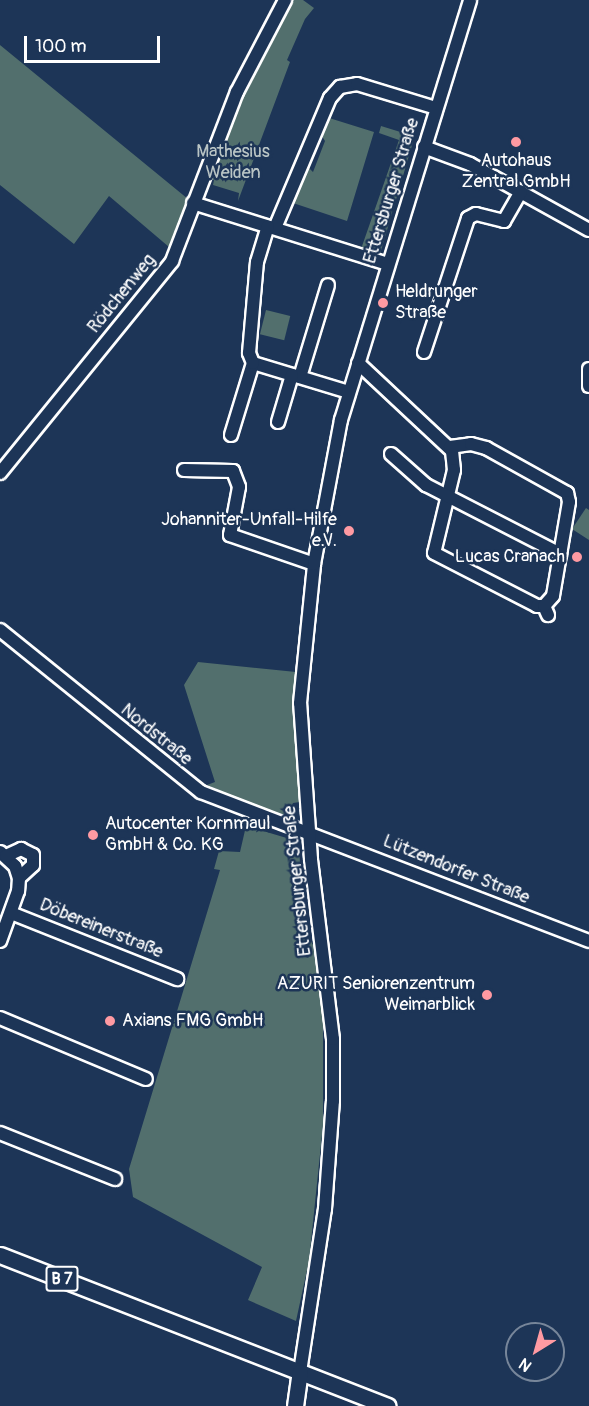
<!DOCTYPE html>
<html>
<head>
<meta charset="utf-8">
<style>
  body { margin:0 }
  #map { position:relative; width:589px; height:1406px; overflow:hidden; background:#1d3557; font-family:Pangolin,sans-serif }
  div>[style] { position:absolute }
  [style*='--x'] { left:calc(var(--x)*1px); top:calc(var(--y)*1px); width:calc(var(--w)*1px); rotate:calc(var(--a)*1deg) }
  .green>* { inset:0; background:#526f6d; transform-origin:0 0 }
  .roads { filter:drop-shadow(2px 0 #fff) drop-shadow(-2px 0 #fff) drop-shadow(0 2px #fff) drop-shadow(0 -2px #fff) }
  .minor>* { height:12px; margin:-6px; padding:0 6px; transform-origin:6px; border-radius:6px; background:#1d3557 }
  .major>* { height:15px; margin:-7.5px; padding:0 7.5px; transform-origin:7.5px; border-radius:7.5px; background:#1d3557 }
  .dots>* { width:16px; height:16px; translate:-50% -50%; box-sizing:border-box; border:3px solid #1d3557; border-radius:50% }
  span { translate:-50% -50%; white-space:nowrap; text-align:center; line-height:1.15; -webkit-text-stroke:5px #1d3557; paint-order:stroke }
  .shield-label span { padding:2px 4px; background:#1d3557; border:2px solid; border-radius:4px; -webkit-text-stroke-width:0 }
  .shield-label { font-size:16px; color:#fff; font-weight:700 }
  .park-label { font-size:18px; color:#bac5c5 }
  .poi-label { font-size:18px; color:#fff }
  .left { translate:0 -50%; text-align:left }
  .right { translate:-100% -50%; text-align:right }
  .street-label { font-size:18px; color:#fff }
  .north { position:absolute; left:505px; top:1322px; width:60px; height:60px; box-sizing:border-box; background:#1d3557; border:2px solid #77869a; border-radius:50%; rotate:217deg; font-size:16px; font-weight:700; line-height:24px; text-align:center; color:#fff }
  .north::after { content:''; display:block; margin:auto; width:21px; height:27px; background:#ff9aa2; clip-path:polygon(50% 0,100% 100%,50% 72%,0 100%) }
  .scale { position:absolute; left:24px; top:36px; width:136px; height:27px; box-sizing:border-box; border:3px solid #fff; border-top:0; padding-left:8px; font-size:18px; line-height:21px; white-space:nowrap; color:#fff; -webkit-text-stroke:4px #1d3557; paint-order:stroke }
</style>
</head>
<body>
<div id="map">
  <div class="green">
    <i style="clip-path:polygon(291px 0,303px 0,314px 8px,305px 19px,287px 60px,290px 62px,238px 201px,239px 193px,213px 185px,214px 180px,207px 178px,258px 59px)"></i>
    <i style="clip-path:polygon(0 45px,188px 199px,169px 247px,109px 196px,74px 244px,0 185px)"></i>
    <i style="clip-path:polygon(326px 117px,374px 132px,347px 221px,290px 202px,306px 165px,313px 172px,325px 141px,320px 133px)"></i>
    <i style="clip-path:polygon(381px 126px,407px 134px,405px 139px,413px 142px,380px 254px,361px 249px,399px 140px,379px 133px)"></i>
    <i style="left:266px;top:310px;width:25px;height:25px;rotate:14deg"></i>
    <i style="clip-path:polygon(586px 508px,589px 510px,589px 540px,572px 529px)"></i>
    <i style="clip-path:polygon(198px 662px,296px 672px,300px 802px,293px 803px,288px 814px,272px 814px,207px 785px,215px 782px,184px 685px)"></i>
    <i style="clip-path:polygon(246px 826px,290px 839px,299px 847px,304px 928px,313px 945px,323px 1019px,323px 1125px,309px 1261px,296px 1321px,248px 1300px,262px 1267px,133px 1197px,129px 1169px,220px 870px,214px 869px,219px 851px,240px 852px)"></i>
  </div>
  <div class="roads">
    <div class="minor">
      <i style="--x:424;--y:147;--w:49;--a:20.3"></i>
      <i style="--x:470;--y:164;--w:136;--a:29"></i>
      <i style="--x:193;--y:203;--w:204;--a:17.4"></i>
      <i style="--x:275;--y:228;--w:141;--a:-67.1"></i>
      <i style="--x:330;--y:98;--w:15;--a:-48"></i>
      <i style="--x:340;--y:87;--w:17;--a:-10"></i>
      <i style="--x:357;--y:84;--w:83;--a:16.9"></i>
      <i style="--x:424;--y:352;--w:141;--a:-71.8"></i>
      <i style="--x:468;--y:218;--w:9;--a:-27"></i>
      <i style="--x:476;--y:214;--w:29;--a:14"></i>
      <i style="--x:504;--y:221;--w:34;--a:-60"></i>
      <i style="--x:253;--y:363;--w:100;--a:16.8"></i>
      <i style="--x:358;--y:363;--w:129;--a:43.1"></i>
      <i style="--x:452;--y:451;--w:19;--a:84"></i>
      <i style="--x:454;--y:470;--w:85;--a:103.5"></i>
      <i style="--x:434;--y:553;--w:116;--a:27.2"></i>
      <i style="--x:537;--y:606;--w:7;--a:0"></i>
      <i style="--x:544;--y:606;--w:10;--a:66"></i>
      <i style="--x:589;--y:369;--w:17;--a:90"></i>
      <i style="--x:300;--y:377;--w:96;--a:-73.1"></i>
      <i style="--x:278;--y:422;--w:49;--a:-73.4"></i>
      <i style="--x:231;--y:435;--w:75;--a:-73"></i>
      <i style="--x:253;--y:363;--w:11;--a:-112"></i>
      <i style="--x:249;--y:353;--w:91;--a:-85"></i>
      <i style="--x:257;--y:262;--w:37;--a:-73"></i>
      <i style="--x:450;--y:447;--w:21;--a:-8"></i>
      <i style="--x:471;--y:444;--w:16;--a:15"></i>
      <i style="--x:486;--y:448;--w:93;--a:29.1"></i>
      <i style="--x:567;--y:493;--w:9;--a:77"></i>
      <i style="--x:569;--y:502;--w:95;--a:99.7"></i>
      <i style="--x:553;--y:596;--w:13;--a:132"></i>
      <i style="--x:391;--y:454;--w:47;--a:41.5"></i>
      <i style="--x:426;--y:485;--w:151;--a:27.2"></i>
      <i style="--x:184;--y:470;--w:49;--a:1.2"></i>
      <i style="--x:233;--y:471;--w:17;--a:69"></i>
      <i style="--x:239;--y:487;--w:49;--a:100.6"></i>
      <i style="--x:230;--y:535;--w:89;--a:19"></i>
      <i style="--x:0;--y:473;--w:273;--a:-50.9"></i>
      <i style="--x:172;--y:261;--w:181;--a:-69"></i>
      <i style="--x:237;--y:92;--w:104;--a:-62.4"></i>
      <i style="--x:0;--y:630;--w:258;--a:38.9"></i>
      <i style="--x:201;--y:792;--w:416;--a:21"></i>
      <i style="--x:0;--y:852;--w:21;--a:43"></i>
      <i style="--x:15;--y:866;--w:13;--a:72"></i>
      <i style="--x:19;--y:878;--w:13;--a:94"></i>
      <i style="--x:18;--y:891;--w:53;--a:109.8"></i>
      <i style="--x:6;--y:856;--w:17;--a:-25"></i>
      <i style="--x:21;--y:849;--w:13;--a:27"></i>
      <i style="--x:33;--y:855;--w:10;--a:90"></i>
      <i style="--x:33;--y:865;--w:19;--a:137"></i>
      <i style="--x:11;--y:913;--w:179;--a:21.7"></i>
      <i style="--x:0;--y:1018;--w:158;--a:22.7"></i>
      <i style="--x:0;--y:1133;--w:124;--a:21.8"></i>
      <i style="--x:300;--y:1372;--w:165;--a:-81.3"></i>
      <i style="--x:325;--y:1209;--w:108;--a:-85.8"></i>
      <i style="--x:333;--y:1101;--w:62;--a:-90"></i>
      <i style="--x:333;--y:1039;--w:181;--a:-97"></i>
      <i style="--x:311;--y:859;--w:156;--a:-94"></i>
      <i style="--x:300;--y:703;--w:140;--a:-84.2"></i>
      <i style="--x:314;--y:564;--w:147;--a:-79.4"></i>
      <i style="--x:341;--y:420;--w:439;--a:-72.9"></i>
    </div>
    <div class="major">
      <i style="--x:0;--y:1255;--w:416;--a:21.3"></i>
      <i style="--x:295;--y:1406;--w:34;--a:-82"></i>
    </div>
  </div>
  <div class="dots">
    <i style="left:516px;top:142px;background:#ff9aa2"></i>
    <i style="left:383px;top:303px;background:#ff9aa2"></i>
    <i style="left:349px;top:531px;background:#ff9aa2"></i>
    <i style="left:577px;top:557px;background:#ff9aa2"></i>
    <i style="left:93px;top:835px;background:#ff9aa2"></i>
    <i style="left:487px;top:995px;background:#ff9aa2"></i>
    <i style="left:110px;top:1021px;background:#ff9aa2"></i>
  </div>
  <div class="shield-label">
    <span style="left:62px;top:1279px">B 7</span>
  </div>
  <div class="park-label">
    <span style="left:233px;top:163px">Mathesius<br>Weiden</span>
  </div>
  <div class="poi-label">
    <span style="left:516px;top:172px">Autohaus<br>Zentral GmbH</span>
    <span class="left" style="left:395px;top:303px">Heldrunger<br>Straße</span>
    <span class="right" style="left:337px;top:531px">Johanniter-Unfall-Hilfe<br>e.V.</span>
    <span class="right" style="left:565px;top:557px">Lucas Cranach</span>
    <span class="left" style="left:105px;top:835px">Autocenter Kornmaul<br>GmbH &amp; Co. KG</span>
    <span class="right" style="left:475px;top:995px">AZURIT Seniorenzentrum<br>Weimarblick</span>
    <span class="left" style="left:122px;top:1021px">Axians FMG GmbH</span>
  </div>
  <div class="street-label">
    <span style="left:392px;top:191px;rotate:-73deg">Ettersburger Straße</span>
    <span style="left:122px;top:294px;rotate:-51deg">Rödchenweg</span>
    <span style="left:156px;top:735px;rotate:39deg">Nordstraße</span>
    <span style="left:456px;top:870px;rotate:22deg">Lützendorfer Straße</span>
    <span style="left:298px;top:881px;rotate:-96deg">Ettersburger Straße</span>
    <span style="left:101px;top:929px;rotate:22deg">Döbereinerstraße</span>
  </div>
  <div class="north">N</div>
  <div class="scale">100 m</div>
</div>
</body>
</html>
